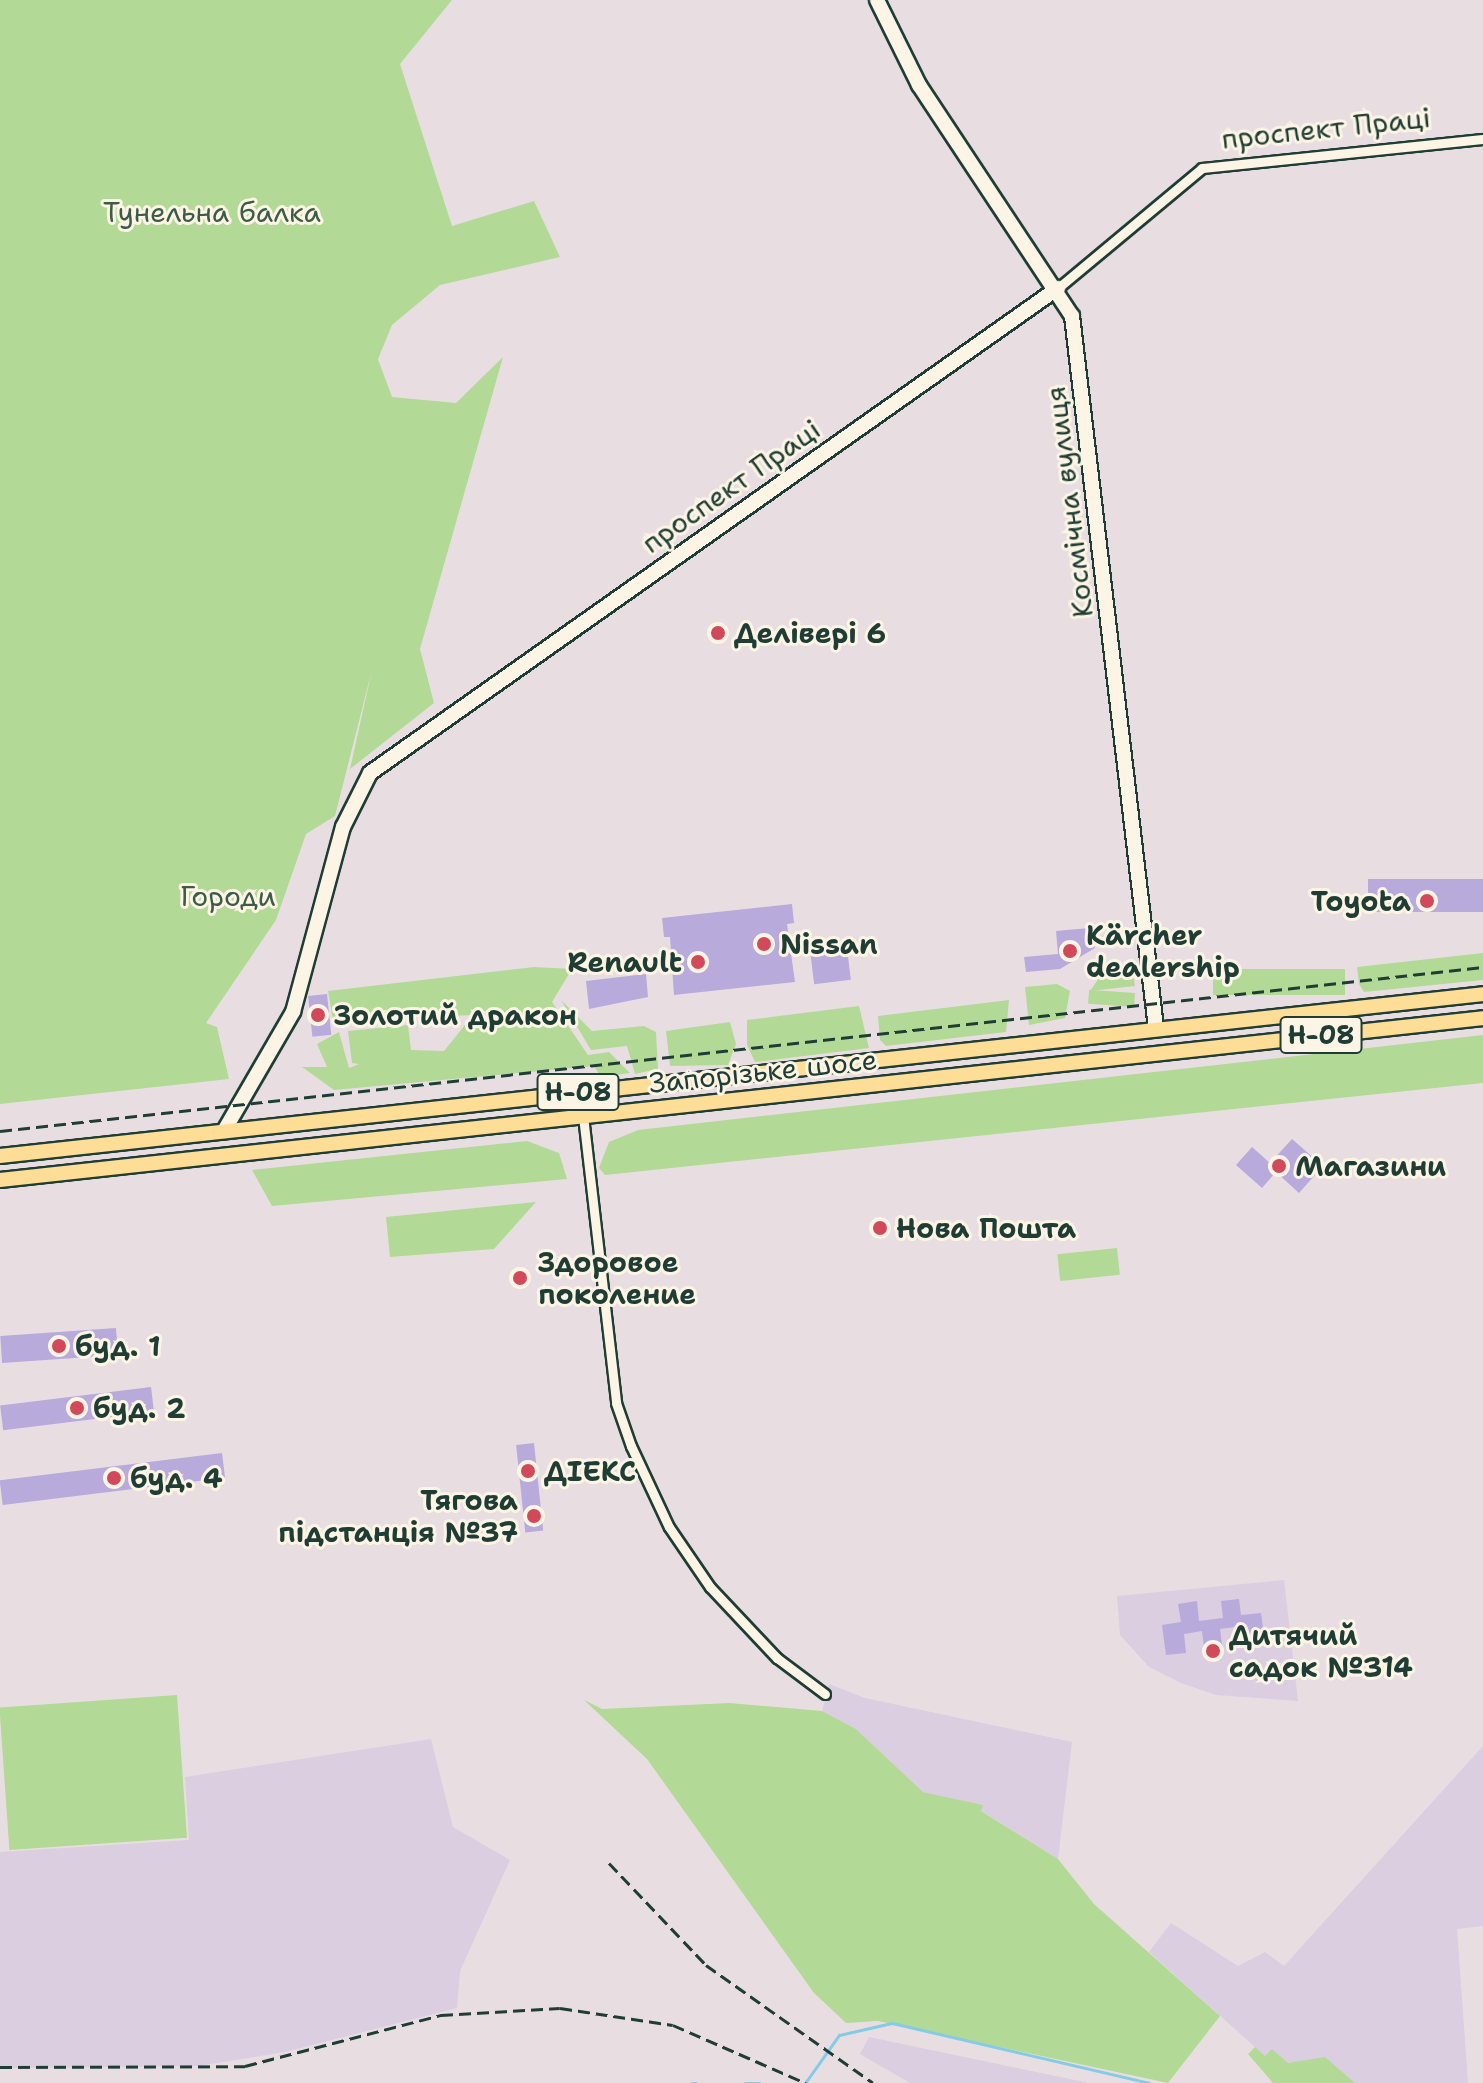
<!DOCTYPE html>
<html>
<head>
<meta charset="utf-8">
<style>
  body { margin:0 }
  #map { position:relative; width:1483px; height:2083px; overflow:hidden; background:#e8dee2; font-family:"Shantell Sans",sans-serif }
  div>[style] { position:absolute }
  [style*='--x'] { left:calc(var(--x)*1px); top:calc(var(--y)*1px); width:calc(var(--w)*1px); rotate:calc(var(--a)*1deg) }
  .built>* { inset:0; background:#dacee0 }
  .green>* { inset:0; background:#b2da96; transform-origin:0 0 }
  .stream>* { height:3px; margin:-1.5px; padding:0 1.5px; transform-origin:1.5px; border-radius:1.5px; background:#85cbe6 }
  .building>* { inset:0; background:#b8aadb; transform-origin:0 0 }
  .roads { filter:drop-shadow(2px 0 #1f3d34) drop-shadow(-2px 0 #1f3d34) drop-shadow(0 2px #1f3d34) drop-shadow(0 -2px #1f3d34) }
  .street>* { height:9px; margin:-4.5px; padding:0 4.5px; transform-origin:4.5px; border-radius:4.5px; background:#fcf5e5 }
  .secondary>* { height:14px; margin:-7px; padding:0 7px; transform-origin:7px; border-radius:7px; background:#fcf5e5 }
  .primary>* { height:14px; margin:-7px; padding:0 7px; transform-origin:7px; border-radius:7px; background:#fedd96 }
  .rail>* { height:3px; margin-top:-1.5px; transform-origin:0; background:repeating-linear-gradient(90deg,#1f3d34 0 12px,transparent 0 18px) }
  .dots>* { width:22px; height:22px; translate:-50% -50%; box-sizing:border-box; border:4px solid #fcf5e5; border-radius:50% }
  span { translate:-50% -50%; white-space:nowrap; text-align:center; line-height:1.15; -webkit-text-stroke:6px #fcf5e5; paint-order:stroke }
  .shield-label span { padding:2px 6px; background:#fcf5e5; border:2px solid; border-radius:6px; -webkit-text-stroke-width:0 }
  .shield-label { font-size:26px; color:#1f3d34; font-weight:700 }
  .street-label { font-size:28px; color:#1f3d34 }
  .park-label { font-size:28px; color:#3c5c48 }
  .poi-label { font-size:28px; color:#1f3d34; font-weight:700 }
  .left { translate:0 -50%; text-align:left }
  .right { translate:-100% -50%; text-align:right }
</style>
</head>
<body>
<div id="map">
  <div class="built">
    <i style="clip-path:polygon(1284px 1580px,1298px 1701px,1216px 1695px,1181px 1683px,1149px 1667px,1120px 1635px,1117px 1596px)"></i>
    <i style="clip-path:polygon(829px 1684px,865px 1698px,1072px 1742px,1058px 1859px,980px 1810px,982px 1805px,923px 1792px,856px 1729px,822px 1711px)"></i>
    <i style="clip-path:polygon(431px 1739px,453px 1827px,510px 1860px,460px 1971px,457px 2008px,285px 2052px,198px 2066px,0 2068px,0 1852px,189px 1840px,185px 1777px)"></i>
    <i style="clip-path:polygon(1483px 1746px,1483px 1926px,1457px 1929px,1468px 2083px,1355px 2083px,1325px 2058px,1288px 2063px,1265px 2056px,1149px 1952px,1171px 1923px,1238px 1966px,1265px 1952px,1284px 1966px)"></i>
    <i style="clip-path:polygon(869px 2037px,1089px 2083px,910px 2083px,860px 2054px)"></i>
  </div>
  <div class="green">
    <i style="clip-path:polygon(0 0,452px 0,400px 64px,452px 226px,534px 201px,560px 257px,440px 285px,392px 325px,378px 359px,392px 397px,456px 403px,503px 357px,420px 649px,434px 703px,350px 769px,372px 670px,335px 816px,306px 834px,276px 920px,206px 1023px,217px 1027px,229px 1079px,0 1104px)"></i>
    <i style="clip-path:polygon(1483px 953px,1483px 980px,1364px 992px,1359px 984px,1357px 967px)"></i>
    <i style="clip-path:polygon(1110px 962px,1132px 968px,1135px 986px,1090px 991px)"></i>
    <i style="clip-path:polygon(534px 967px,572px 969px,552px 1002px,588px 1055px,609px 1052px,630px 1073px,601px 1077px,594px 1066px,334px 1090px,302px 1067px,327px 1067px,317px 1044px,339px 1032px,349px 1068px,359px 1064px,352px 1063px,348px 1031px,408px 1025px,411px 1050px,444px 1051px,473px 1015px,333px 1021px,328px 991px)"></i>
    <i style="left:1345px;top:969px;width:26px;height:132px;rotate:90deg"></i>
    <i style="clip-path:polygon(1057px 984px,1070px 991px,1065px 1018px,1029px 1025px,1025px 987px)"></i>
    <i style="left:1135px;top:993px;width:14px;height:46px;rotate:94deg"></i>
    <i style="clip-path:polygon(561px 1000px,592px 1031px,644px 1026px,656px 1032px,658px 1069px,635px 1074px,627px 1046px,591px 1050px)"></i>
    <i style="clip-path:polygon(1009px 1000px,1006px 1032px,886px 1046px,880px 1040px,878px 1016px)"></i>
    <i style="clip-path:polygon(859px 1006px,869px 1048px,755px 1062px,747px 1045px,747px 1020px)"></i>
    <i style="clip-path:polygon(730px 1022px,736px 1044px,728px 1065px,670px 1066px,666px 1031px)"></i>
    <i style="clip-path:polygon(1483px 1035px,1483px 1083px,605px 1175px,599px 1168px,609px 1142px,638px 1130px)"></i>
    <i style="clip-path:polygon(527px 1141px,559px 1153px,567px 1179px,272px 1206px,252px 1170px)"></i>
    <i style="clip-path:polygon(536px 1202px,494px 1249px,390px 1257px,386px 1217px)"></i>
    <i style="left:1117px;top:1248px;width:27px;height:60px;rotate:84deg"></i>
    <i style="left:177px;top:1695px;width:143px;height:178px;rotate:86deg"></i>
    <i style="clip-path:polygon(584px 1700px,602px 1709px,729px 1703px,822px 1711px,856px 1729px,923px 1792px,983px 1805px,981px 1811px,1058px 1859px,1094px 1904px,1220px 2016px,1168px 2083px,878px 2021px,846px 2023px,814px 1993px,647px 1759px)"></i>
    <i style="clip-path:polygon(1255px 2047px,1265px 2056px,1272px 2049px,1288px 2063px,1325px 2057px,1355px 2083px,1273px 2083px,1248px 2054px)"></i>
  </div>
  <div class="stream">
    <i style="--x:692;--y:2083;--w:4;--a:0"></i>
    <i style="--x:745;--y:2083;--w:14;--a:0"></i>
    <i style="--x:805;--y:2083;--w:59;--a:-54.7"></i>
    <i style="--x:839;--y:2035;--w:54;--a:-12.8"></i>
    <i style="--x:892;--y:2023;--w:264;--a:13.1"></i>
  </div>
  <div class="building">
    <i style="left:1483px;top:879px;width:33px;height:115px;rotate:90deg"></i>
    <i style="clip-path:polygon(792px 904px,794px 923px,787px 924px,795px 982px,674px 995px,670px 937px,664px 937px,662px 918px)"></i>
    <i style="clip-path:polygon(1089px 928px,1095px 948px,1060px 969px,1026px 972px,1024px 957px,1058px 954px,1056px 931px)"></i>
    <i style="left:846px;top:940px;width:40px;height:37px;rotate:83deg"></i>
    <i style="clip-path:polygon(646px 974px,648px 997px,589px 1009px,586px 981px)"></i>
    <i style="left:327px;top:994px;width:41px;height:19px;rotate:84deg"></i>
    <i style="clip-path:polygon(1292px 1139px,1323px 1166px,1299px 1193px,1276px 1172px,1262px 1188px,1236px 1165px,1252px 1147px,1270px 1163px)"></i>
    <i style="left:116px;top:1328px;width:27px;height:116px;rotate:86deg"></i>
    <i style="left:151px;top:1387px;width:25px;height:152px;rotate:83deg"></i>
    <i style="left:534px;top:1443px;width:88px;height:18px;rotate:84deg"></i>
    <i style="left:222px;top:1453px;width:25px;height:224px;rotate:83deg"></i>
    <i style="clip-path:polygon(1239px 1599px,1241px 1615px,1261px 1613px,1265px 1643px,1245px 1646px,1242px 1626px,1220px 1629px,1222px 1645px,1204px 1647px,1202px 1631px,1184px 1634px,1186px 1653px,1166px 1655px,1162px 1625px,1181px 1622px,1178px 1604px,1197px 1601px,1199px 1621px,1223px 1618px,1221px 1601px)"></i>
  </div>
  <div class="roads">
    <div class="street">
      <i style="--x:1058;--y:288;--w:187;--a:-39.8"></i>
      <i style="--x:1202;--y:168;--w:282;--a:-5.9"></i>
      <i style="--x:583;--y:1116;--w:289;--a:83.4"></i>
      <i style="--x:616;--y:1403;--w:46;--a:70.8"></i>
      <i style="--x:631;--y:1446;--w:89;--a:64.9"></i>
      <i style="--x:669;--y:1527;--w:73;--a:55.7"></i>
      <i style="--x:710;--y:1587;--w:98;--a:46.7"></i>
      <i style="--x:777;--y:1658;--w:60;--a:36.9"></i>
    </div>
    <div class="secondary">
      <i style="--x:877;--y:0;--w:95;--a:63.7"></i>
      <i style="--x:919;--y:85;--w:277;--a:56.5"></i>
      <i style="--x:1072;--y:316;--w:717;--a:83.27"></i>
      <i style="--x:224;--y:1131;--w:138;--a:-59.9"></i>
      <i style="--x:293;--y:1012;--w:192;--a:-74.9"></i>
      <i style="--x:343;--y:827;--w:60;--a:-63.4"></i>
      <i style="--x:370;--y:773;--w:842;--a:-35.18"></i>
    </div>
    <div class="primary">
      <i style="--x:0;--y:1156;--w:1492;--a:-6.23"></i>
      <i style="--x:0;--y:1180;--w:1492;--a:-6.23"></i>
    </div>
  </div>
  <div class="rail">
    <i style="--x:0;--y:1131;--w:1492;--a:-6.31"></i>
    <i style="--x:609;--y:1863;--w:141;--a:46.4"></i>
    <i style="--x:706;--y:1965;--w:204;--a:35.2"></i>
    <i style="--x:0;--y:2067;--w:245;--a:-0.2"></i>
    <i style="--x:245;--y:2066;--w:203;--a:-14.6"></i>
    <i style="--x:441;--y:2015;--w:119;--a:-3.4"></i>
    <i style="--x:560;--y:2008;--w:114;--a:8.6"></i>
    <i style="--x:673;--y:2025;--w:145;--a:23.6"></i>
  </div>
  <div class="dots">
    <i style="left:718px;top:633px;background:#d1495b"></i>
    <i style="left:1427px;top:901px;background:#d1495b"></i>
    <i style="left:764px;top:944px;background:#d1495b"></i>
    <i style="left:1070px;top:951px;background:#d1495b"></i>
    <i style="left:698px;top:962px;background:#d1495b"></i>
    <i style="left:318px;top:1015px;background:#d1495b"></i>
    <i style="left:1279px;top:1166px;background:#d1495b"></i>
    <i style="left:880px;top:1228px;background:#d1495b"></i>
    <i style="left:520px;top:1278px;background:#d1495b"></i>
    <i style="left:59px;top:1346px;background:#d1495b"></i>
    <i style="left:77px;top:1408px;background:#d1495b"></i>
    <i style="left:528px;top:1471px;background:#d1495b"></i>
    <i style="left:114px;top:1478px;background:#d1495b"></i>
    <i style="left:534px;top:1516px;background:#d1495b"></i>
    <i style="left:1213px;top:1651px;background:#d1495b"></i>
  </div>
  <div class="shield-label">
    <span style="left:1321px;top:1035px">Н-08</span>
    <span style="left:578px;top:1092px">Н-08</span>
  </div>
  <div class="street-label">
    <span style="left:1326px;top:128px;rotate:-6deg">проспект Праці</span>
    <span style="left:731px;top:486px;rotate:-35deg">проспект Праці</span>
    <span style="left:1069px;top:502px;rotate:-97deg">Космічна вулиця</span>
    <span style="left:763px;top:1071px;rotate:-6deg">Запорізьке шосе</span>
  </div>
  <div class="park-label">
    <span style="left:212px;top:212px">Тунельна балка</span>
    <span style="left:228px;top:896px">Городи</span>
  </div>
  <div class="poi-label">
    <span class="left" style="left:734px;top:633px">Делівері 6</span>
    <span class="right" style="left:1411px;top:901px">Toyota</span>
    <span class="left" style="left:1086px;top:951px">Kärcher<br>dealership</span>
    <span class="left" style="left:780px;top:944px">Nissan</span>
    <span class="right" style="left:682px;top:962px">Renault</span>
    <span class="left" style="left:334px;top:1015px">Золотий дракон</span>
    <span class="left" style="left:1295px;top:1166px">Магазини</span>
    <span class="left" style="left:896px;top:1228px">Нова Пошта</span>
    <span class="left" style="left:538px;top:1278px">Здоровое<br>поколение</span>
    <span class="left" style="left:75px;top:1346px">буд. 1</span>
    <span class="left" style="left:93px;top:1408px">буд. 2</span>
    <span class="left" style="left:544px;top:1471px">ДІЕКС</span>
    <span class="left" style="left:130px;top:1478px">буд. 4</span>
    <span class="right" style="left:518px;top:1516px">Тягова<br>пiдстанцiя №37</span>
    <span class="left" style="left:1229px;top:1651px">Дитячий<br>садок №314</span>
  </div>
</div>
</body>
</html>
